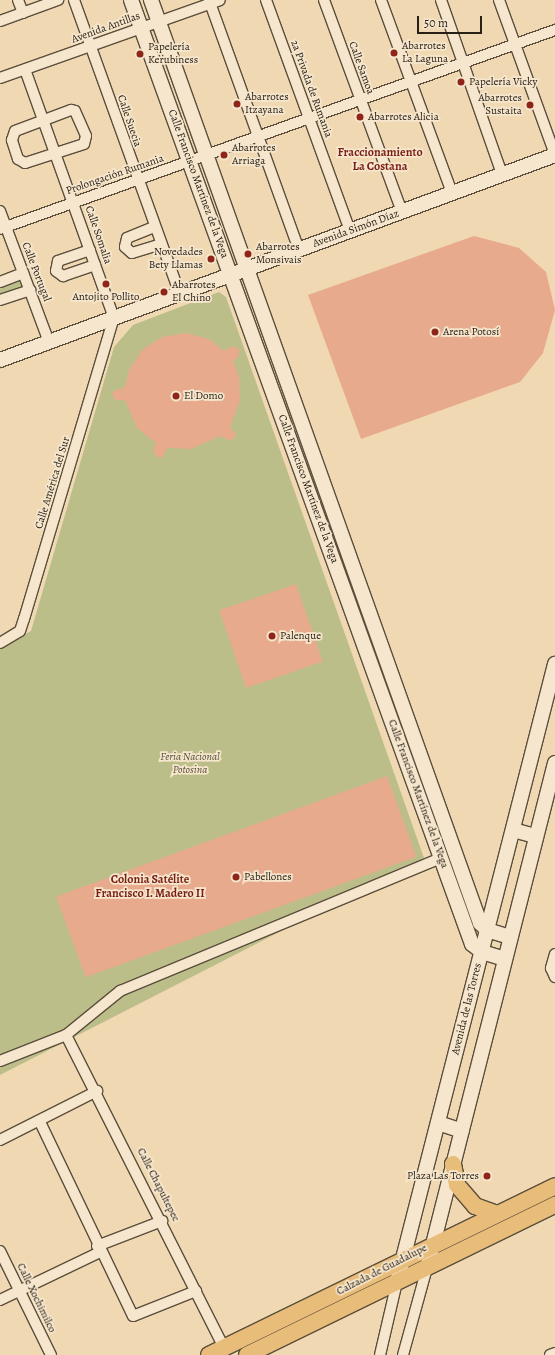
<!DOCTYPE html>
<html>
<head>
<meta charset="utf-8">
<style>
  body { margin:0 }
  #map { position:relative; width:555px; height:1355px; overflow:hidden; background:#f0d8b2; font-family:Alegreya,serif }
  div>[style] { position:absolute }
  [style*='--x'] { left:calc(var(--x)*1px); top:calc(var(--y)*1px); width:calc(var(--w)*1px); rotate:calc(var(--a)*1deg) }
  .green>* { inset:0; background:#bcbe8a }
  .building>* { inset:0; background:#e7aa8c; transform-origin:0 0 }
  .roads { filter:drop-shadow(1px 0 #5b4e3c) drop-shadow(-1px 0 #5b4e3c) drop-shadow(0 1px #5b4e3c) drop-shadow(0 -1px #5b4e3c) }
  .street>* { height:10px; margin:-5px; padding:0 5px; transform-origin:5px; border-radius:5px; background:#f5e6cd }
  .secondary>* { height:14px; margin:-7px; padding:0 7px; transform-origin:7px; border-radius:7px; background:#f5e6cd }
  .primary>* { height:16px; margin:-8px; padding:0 8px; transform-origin:8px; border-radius:8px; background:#e8bc79 }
  .dots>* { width:11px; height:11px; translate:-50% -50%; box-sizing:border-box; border:2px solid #f5e6cd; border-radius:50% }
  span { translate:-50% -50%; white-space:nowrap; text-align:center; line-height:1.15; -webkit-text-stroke:3.5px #f5e6cd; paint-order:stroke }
  .street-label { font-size:11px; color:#292015 }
  .poi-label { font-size:11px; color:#292015 }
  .left { translate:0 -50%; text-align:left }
  .right { translate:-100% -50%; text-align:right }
  .park-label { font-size:11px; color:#554f38; font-style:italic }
  .neighbourhood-label { font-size:12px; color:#7a1f14; font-weight:700 }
  .scale { position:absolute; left:417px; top:16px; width:65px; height:18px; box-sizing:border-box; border:2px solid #292015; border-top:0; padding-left:5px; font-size:12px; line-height:14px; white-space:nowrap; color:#292015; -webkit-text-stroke:3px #f5e6cd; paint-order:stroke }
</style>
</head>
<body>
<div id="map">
  <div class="green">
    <i style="clip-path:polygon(19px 276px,23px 288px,0 295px,0 282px)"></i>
    <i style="clip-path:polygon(219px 292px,226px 297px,424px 858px,0 1075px,0 647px,31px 631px,114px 347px,133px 325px)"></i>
  </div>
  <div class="building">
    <i style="clip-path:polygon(474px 236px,519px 248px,546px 272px,555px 310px,543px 353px,520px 382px,361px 439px,308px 295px)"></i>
    <i style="clip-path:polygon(186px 333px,209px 339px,224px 351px,233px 346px,239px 349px,239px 356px,233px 361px,239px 377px,240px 401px,230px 427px,236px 435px,231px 441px,220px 436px,191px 449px,167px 448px,163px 457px,158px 458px,153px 451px,156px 443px,137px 428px,125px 400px,115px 400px,112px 392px,125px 387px,129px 370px,142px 350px,162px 337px)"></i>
    <i style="left:296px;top:584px;width:82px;height:81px;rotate:71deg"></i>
    <i style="left:387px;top:776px;width:86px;height:352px;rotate:70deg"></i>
  </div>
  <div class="roads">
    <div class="street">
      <i style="--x:18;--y:0;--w:14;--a:69"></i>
      <i style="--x:74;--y:0;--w:313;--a:70.2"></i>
      <i style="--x:209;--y:0;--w:266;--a:70.2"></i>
      <i style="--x:266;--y:0;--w:246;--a:70"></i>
      <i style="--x:324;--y:0;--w:226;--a:69.8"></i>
      <i style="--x:381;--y:0;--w:206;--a:69.8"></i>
      <i style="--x:441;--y:0;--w:184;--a:70.7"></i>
      <i style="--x:499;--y:0;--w:165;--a:70.1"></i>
      <i style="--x:0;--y:21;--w:62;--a:-19.9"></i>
      <i style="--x:0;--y:78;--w:233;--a:-19.5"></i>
      <i style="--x:71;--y:110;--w:4;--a:14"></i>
      <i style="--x:75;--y:111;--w:27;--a:66"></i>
      <i style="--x:86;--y:136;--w:8;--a:104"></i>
      <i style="--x:84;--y:144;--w:62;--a:162.1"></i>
      <i style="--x:25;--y:163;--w:8;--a:-150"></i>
      <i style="--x:18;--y:159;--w:20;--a:-108"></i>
      <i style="--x:12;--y:140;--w:9;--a:-72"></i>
      <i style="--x:15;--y:131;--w:60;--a:-20.6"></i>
      <i style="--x:0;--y:211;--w:140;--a:69.5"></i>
      <i style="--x:154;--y:227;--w:29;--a:158"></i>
      <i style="--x:127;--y:238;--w:9;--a:103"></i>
      <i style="--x:125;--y:247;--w:9;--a:41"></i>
      <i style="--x:132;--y:253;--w:30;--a:-17"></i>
      <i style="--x:0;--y:229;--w:590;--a:-19.73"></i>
      <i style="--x:90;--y:250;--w:34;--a:161"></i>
      <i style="--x:58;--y:261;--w:10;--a:101"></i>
      <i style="--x:56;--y:271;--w:9;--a:36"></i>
      <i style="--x:63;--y:276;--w:34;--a:-19"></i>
      <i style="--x:0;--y:282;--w:25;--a:-21"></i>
      <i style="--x:0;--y:300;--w:32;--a:-18"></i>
      <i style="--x:0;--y:643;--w:23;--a:-31"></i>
      <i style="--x:20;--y:631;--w:13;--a:-72"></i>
      <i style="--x:24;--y:619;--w:314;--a:-73.4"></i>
      <i style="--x:114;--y:318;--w:264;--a:-109.7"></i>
      <i style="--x:555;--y:954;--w:15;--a:106"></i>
      <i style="--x:551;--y:968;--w:10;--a:66"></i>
      <i style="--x:66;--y:1035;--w:351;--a:63.2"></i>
      <i style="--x:0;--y:1061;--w:71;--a:-21.5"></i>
      <i style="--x:66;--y:1035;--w:70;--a:-39.2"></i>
      <i style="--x:120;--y:991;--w:347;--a:-22.5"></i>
      <i style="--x:40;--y:1122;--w:215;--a:64.4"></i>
      <i style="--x:133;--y:1316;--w:68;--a:-21.6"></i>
      <i style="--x:0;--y:1140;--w:109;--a:-26.8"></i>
      <i style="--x:97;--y:1246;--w:70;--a:-21"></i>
      <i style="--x:0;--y:1251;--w:116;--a:63.9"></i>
      <i style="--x:0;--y:1300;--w:111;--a:-25.6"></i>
      <i style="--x:380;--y:1355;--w:75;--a:-76.9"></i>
      <i style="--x:403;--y:1355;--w:90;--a:-74.6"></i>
      <i style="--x:550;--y:1355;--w:5;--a:-22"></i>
    </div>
    <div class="secondary">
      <i style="--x:131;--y:0;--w:1004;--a:70.14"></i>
      <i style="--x:472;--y:944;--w:13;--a:39"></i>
      <i style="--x:482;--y:952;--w:24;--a:17"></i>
      <i style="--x:151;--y:0;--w:980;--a:70.38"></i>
      <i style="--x:480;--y:923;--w:10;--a:45"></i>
      <i style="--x:487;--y:930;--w:24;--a:17"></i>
      <i style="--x:0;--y:360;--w:592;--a:-20.27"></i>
      <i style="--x:513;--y:830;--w:24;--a:15"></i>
      <i style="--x:438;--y:1123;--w:25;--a:18"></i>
      <i style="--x:427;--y:1268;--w:521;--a:-75.78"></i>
      <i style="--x:397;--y:1282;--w:638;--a:-75.66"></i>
    </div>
    <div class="primary">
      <i style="--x:453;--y:1164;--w:21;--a:79"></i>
      <i style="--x:457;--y:1185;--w:28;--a:49"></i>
      <i style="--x:475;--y:1206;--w:23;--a:20"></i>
      <i style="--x:209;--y:1355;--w:385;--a:-26"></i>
      <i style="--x:247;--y:1355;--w:343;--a:-26"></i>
    </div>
  </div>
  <div class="dots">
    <i style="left:394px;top:53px;background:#8f2418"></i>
    <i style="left:140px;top:54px;background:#8f2418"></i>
    <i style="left:461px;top:82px;background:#8f2418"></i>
    <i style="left:237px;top:104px;background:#8f2418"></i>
    <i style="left:530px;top:105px;background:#8f2418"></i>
    <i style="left:360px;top:117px;background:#8f2418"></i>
    <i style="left:224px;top:155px;background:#8f2418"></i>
    <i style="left:248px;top:254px;background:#8f2418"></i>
    <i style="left:211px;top:259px;background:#8f2418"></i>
    <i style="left:106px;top:284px;background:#8f2418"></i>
    <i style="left:164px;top:292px;background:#8f2418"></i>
    <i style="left:435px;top:332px;background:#8f2418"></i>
    <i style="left:176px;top:396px;background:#8f2418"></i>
    <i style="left:272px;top:636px;background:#8f2418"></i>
    <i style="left:236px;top:877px;background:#8f2418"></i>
    <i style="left:487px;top:1176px;background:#8f2418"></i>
  </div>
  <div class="street-label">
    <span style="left:106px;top:28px;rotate:-20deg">Avenida Antillas</span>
    <span style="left:361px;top:68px;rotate:70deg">Calle Samoa</span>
    <span style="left:311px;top:89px;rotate:70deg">2a Privada de Rumania</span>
    <span style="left:129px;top:121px;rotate:71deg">Calle Suecia</span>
    <span style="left:115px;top:175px;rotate:-19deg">Prolongación Rumania</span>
    <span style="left:198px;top:184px;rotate:70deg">Calle Francisco Martínez de la Vega</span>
    <span style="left:356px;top:229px;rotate:-20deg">Avenida Simón Díaz</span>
    <span style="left:98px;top:235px;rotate:71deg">Calle Somalia</span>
    <span style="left:36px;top:272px;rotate:69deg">Calle Portugal</span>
    <span style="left:53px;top:483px;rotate:-73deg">Calle América del Sur</span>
    <span style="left:308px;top:489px;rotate:70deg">Calle Francisco Martínez de la Vega</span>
    <span style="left:418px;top:794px;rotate:70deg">Calle Francisco Martínez de la Vega</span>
    <span style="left:467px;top:1009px;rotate:-76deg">Avenida de las Torres</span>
    <span style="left:158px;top:1185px;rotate:63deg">Calle Chapultepec</span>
    <span style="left:382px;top:1270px;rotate:-27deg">Calzada de Guadalupe</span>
    <span style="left:36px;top:1298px;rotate:64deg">Calle Xochimilco</span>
  </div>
  <div class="poi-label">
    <span class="left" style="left:402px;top:53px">Abarrotes<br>La Laguna</span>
    <span class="left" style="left:148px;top:54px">Papelería<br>Kerubiness</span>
    <span class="left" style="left:469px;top:82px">Papelería Vicky</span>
    <span class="left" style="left:245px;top:104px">Abarrotes<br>Itzayana</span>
    <span class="right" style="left:522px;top:105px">Abarrotes<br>Sustaita</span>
    <span class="left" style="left:368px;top:117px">Abarrotes Alicia</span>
    <span class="left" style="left:232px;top:155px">Abarrotes<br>Arriaga</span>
    <span class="left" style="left:256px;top:254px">Abarrotes<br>Monsivais</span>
    <span class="right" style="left:203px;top:259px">Novedades<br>Bety Llamas</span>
    <span class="left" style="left:172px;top:292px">Abarrotes<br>El Chino</span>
    <span style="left:106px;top:297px">Antojito Pollito</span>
    <span class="left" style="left:443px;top:332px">Arena Potosí</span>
    <span class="left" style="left:184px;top:396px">El Domo</span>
    <span class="left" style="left:280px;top:636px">Palenque</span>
    <span class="left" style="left:244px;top:877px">Pabellones</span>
    <span class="right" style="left:479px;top:1176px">Plaza Las Torres</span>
  </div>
  <div class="park-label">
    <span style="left:190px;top:764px">Feria Nacional<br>Potosina</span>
  </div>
  <div class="neighbourhood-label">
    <span style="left:380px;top:160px">Fraccionamiento<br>La Costana</span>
    <span style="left:150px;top:887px">Colonia Satélite<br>Francisco I. Madero II</span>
  </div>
  <div class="scale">50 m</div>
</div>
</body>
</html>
